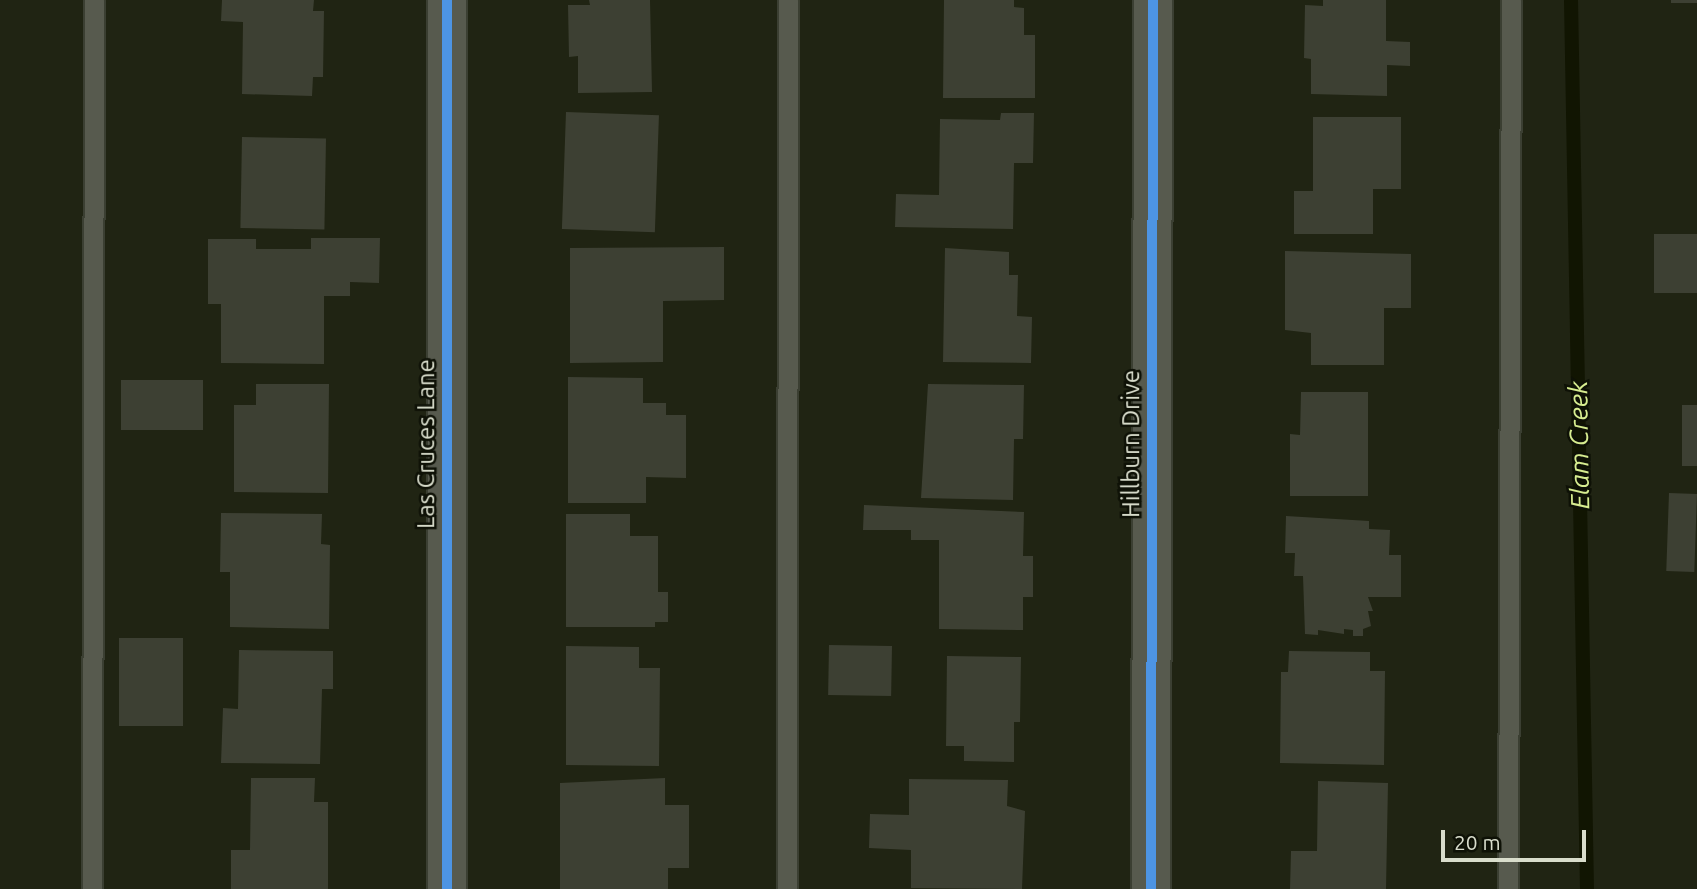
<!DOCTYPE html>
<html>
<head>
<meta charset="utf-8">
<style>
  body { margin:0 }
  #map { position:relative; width:1697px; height:889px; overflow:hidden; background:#202413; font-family:Ubuntu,sans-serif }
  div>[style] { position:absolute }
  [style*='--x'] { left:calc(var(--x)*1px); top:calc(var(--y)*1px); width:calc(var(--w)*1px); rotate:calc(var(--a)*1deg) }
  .stream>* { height:14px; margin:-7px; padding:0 7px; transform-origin:7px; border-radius:7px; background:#111502 }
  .building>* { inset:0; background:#3d4033; transform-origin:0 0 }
  .roads { filter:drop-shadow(2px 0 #3b3f32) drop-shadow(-2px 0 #3b3f32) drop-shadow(0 2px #3b3f32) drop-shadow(0 -2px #3b3f32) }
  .service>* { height:19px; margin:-9.5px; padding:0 9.5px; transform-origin:9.5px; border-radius:9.5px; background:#575a4e }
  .minor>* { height:38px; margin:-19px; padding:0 19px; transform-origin:19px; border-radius:19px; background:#575a4e }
  .tertiary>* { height:38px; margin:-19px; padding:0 19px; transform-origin:19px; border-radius:19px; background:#575a4e }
  .cycleway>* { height:10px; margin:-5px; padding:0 5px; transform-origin:5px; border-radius:5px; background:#4d94e3 }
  span { translate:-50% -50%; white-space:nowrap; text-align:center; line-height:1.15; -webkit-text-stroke:5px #0e1106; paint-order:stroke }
  .street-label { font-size:24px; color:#d9ddcc }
  .water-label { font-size:26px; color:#d7ed90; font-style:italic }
  .scale { position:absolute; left:1441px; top:830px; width:145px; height:32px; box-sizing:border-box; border:4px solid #d9ddcc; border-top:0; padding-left:9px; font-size:21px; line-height:24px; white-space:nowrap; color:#d9ddcc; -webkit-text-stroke:5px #0e1106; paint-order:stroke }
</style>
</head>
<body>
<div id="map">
  <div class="stream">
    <i style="--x:1571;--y:0;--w:889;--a:88.97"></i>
  </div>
  <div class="building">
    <i style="clip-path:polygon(222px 0,314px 0,313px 11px,324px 11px,323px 77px,313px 77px,312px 96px,242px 94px,243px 22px,221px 21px)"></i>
    <i style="clip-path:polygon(589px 0,650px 0,652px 92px,578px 93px,578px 56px,569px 57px,568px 5px,590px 5px)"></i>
    <i style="clip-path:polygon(944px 0,1014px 0,1014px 7px,1024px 8px,1024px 35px,1035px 35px,1035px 98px,943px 98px)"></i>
    <i style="clip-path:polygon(1323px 0,1386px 0,1386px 41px,1410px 42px,1410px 66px,1387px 65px,1387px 96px,1311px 94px,1311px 59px,1304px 58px,1305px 5px,1323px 6px)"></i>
    <i style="left:1671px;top:0;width:26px;height:3px"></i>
    <i style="left:566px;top:112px;width:93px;height:117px;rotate:2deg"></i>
    <i style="clip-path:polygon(1001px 113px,1034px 113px,1033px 163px,1014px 163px,1013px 229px,895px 227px,896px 194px,939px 195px,940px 119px,1000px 120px)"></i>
    <i style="clip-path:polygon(1313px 117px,1401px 117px,1401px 189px,1373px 189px,1373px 234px,1294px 234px,1294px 191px,1313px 191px)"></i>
    <i style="left:242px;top:137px;width:84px;height:91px;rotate:1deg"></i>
    <i style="left:1654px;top:234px;width:43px;height:59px"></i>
    <i style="clip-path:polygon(311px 238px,380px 238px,379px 283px,350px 282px,350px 296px,324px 296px,324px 364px,221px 363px,221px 304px,208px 304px,208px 239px,256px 239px,256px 249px,311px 249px)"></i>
    <i style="clip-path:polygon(724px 247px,724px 300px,663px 301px,663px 362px,570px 363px,570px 248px)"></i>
    <i style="clip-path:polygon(945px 248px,1009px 252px,1009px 275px,1018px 275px,1017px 316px,1032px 317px,1031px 363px,943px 362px)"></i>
    <i style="clip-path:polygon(1285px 251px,1411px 254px,1411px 308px,1384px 308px,1384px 365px,1311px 365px,1311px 333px,1285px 330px)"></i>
    <i style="clip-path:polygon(568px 377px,643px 378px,643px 403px,666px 403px,666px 415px,686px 415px,686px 478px,646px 477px,646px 503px,568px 503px)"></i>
    <i style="left:121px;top:380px;width:82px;height:50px"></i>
    <i style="clip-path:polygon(256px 384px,329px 384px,328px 493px,234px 492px,234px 405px,256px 405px)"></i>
    <i style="clip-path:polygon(928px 384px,1024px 385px,1023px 439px,1014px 439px,1013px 500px,921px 498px)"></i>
    <i style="clip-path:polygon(1301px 392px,1368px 392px,1368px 496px,1290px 496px,1290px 434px,1300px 435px)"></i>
    <i style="left:1682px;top:405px;width:15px;height:61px"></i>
    <i style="left:1669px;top:493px;width:28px;height:78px;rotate:2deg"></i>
    <i style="clip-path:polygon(864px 505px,1024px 512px,1023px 556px,1033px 556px,1033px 597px,1023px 597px,1023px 630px,939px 629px,939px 540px,911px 540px,911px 530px,863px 530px)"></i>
    <i style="clip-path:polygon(221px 513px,322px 514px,321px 544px,330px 545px,329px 629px,230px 627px,230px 572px,220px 572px)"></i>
    <i style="clip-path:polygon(566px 514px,630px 514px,630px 536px,658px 536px,658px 592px,668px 592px,668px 622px,655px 622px,655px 627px,566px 627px)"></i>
    <i style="clip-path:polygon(1286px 516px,1369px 521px,1369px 529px,1390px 530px,1389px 555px,1401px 555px,1401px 597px,1368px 597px,1373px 611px,1368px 611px,1371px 626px,1363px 629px,1363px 636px,1353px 636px,1353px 630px,1344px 629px,1344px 634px,1318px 630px,1318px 635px,1305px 634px,1303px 576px,1294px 576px,1295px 553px,1285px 553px)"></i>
    <i style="left:119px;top:638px;width:64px;height:88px"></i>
    <i style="left:829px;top:645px;width:63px;height:50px;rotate:1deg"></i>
    <i style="clip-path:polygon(566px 646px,639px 647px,639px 668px,660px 668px,659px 766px,566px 765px)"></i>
    <i style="clip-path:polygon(239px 650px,333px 651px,333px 689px,322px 689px,320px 764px,221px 763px,223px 708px,238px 709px)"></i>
    <i style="clip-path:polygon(1289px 651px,1370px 652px,1370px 671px,1385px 671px,1384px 765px,1280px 763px,1281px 672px,1288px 672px)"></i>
    <i style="clip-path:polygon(947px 656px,1021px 657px,1020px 722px,1014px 722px,1014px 762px,964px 761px,964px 746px,946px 746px)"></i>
    <i style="clip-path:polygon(251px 778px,315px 778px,314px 802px,328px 802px,328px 889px,231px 889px,231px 850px,250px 850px)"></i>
    <i style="clip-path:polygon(665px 778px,665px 805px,689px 805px,689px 868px,668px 868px,668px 889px,560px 889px,560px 783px)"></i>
    <i style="clip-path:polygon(909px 779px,1008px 780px,1007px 806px,1025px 811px,1022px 889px,911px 888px,911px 850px,869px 848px,870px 814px,909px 815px)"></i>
    <i style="clip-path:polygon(1318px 781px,1388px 783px,1386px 889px,1290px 889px,1291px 851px,1317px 851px)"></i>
  </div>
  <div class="roads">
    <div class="service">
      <i style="--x:92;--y:889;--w:889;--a:-89.87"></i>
      <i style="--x:787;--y:889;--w:889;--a:-89.94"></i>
      <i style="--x:1508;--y:889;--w:889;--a:-89.81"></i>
    </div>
    <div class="minor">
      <i style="--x:447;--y:889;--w:889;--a:-90"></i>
    </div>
    <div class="tertiary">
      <i style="--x:1151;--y:889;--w:889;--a:-89.87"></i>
    </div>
  </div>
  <div class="cycleway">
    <i style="--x:447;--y:889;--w:889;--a:-90"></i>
    <i style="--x:1151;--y:889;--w:889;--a:-89.87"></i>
  </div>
  <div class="street-label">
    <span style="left:426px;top:444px;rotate:-90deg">Las Cruces Lane</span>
    <span style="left:1131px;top:444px;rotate:-90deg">Hillburn Drive</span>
  </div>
  <div class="water-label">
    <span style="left:1579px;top:445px;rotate:-91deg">Elam Creek</span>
  </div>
  <div class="scale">20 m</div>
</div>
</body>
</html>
